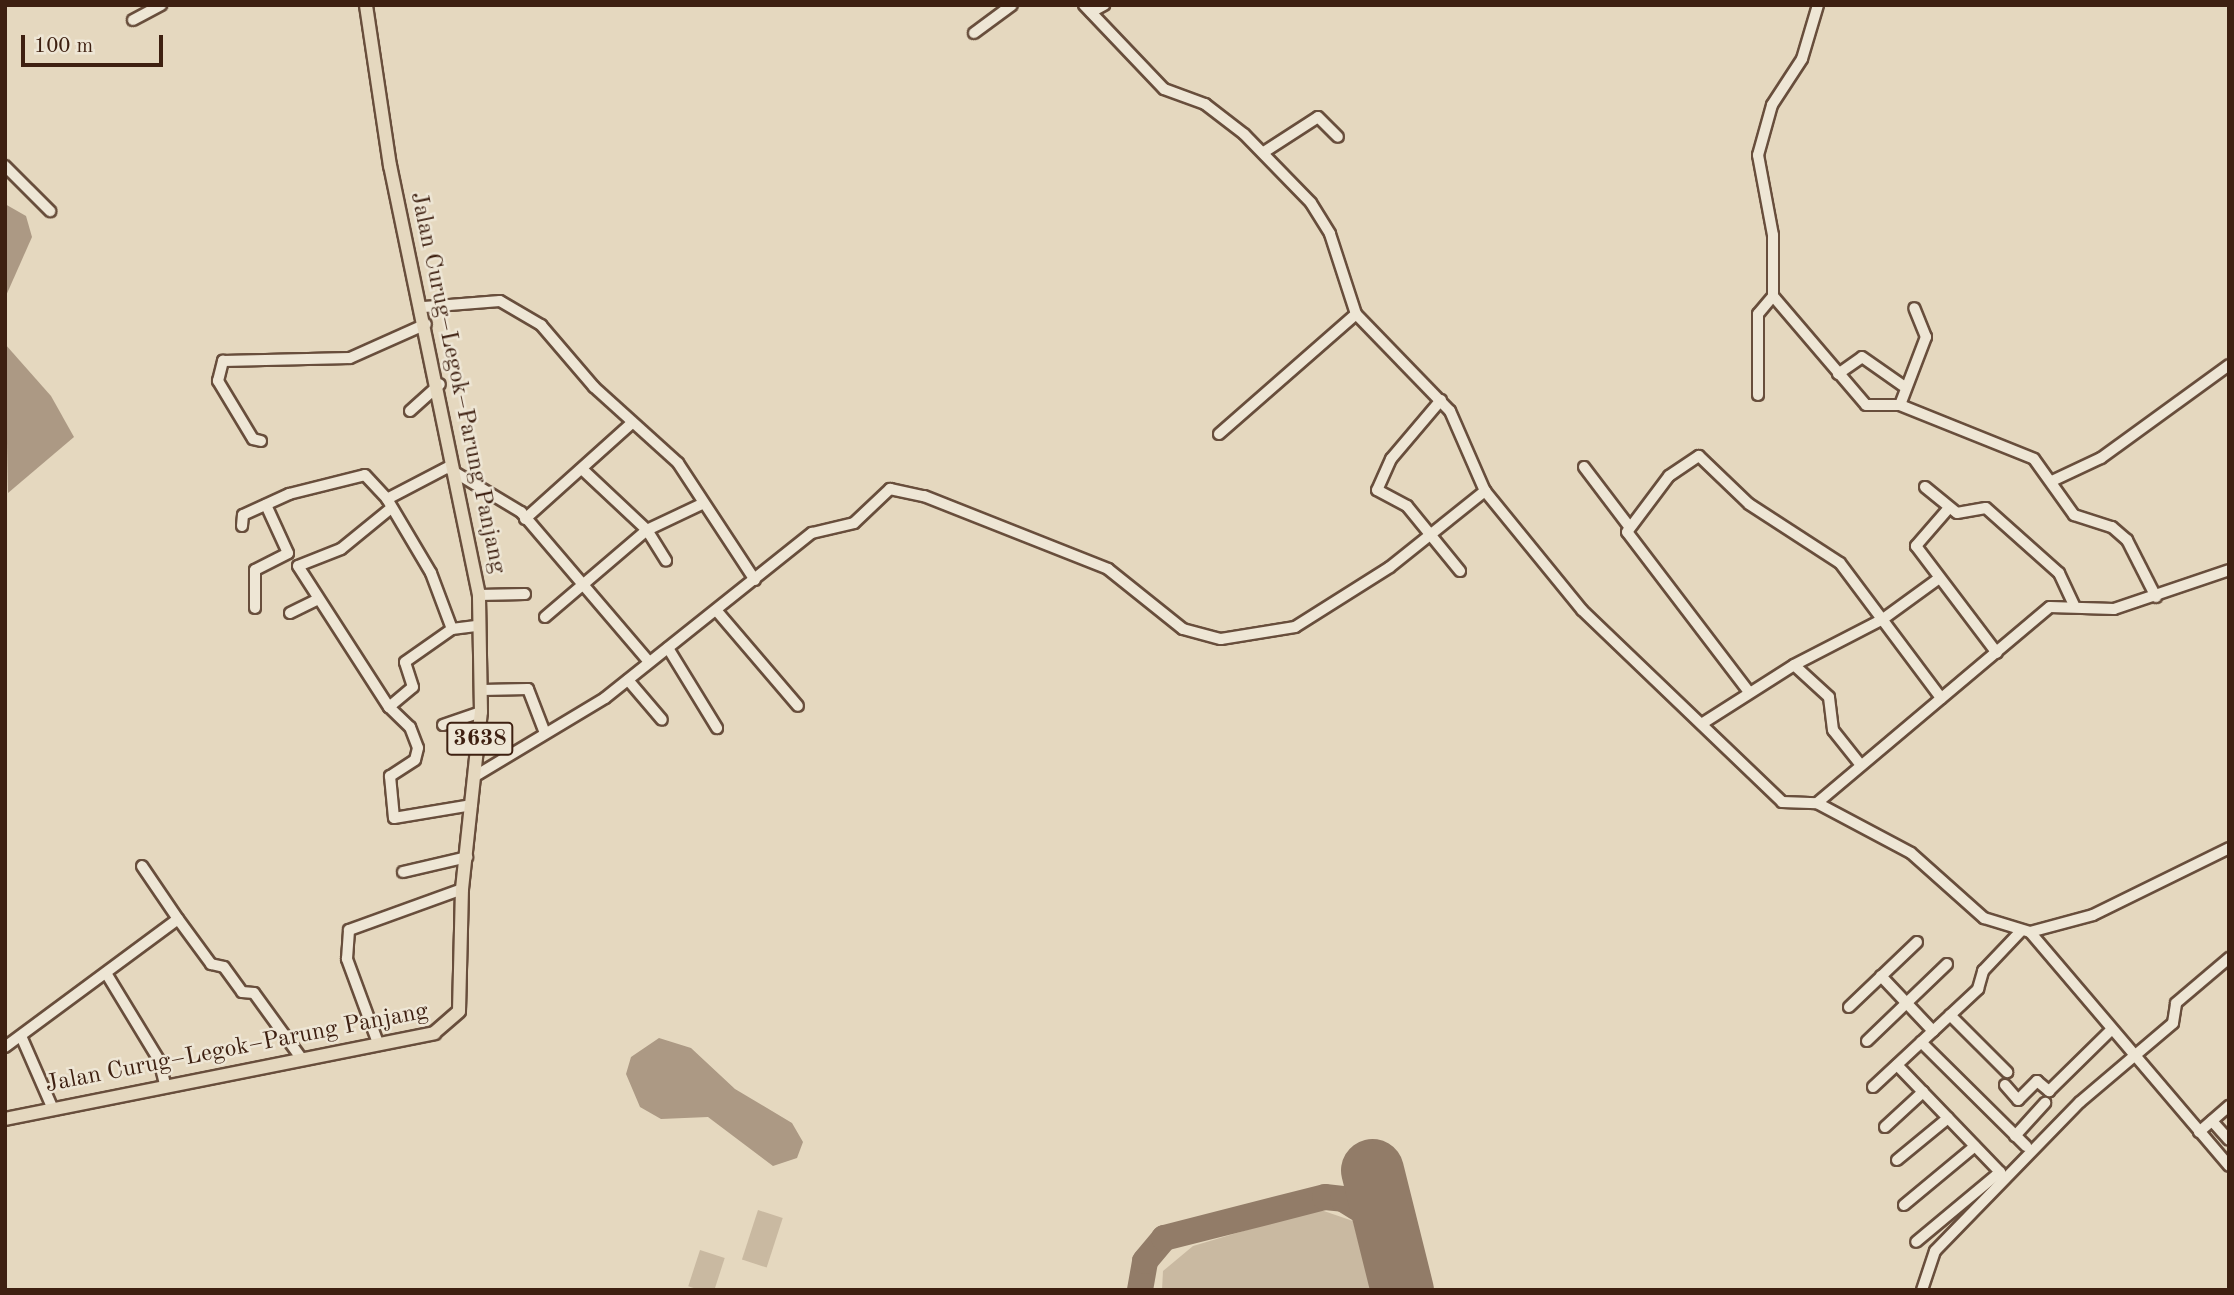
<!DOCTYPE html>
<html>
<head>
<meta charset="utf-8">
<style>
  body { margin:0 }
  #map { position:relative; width:2234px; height:1295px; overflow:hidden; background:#e5d8bf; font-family:"Old Standard TT",serif }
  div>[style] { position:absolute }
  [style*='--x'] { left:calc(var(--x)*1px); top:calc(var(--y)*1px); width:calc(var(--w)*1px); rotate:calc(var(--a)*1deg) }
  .green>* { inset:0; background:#c9b9a1; transform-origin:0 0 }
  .water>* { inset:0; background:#ac9984 }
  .taxiway>* { height:26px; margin:-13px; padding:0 13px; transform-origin:13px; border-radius:13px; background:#927c68 }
  .runway>* { height:63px; margin:-31.5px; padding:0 31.5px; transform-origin:31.5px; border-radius:31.5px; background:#927c68 }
  .roads { filter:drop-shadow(2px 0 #684e3c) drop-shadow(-2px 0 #684e3c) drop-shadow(0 2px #684e3c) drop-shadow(0 -2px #684e3c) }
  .minor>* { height:10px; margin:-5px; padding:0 5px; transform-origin:5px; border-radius:5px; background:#eee6d5 }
  .major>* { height:12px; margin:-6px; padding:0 6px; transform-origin:6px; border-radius:6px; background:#e5d8bf }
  span { translate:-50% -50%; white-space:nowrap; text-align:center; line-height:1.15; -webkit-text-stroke:5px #eee6d5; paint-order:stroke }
  .shield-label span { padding:2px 5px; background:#eee6d5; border:2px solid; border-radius:5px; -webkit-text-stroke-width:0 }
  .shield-label { font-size:23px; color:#3e2011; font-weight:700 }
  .street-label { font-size:24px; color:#3e2011 }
  .frame { position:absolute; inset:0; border:7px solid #3e2011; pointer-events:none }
  .scale { position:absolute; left:21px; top:35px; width:142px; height:32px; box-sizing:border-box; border:4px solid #3e2011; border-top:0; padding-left:9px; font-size:21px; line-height:24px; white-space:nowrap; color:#3e2011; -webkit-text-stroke:5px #eee6d5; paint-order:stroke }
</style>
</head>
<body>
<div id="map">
  <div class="green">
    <i style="clip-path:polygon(1318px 1209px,1353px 1221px,1371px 1290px,1162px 1290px,1163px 1271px,1193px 1246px)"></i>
    <i style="left:758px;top:1210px;width:26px;height:52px;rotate:18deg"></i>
    <i style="left:700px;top:1250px;width:26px;height:38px;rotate:18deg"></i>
  </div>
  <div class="water">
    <i style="clip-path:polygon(5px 204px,26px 216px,32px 237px,5px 298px)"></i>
    <i style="clip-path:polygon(5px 344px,51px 396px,74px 437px,8px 493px)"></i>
    <i style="clip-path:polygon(659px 1038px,691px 1048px,735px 1089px,792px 1123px,803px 1142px,797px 1158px,773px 1166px,708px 1117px,661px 1119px,640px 1107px,626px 1074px,631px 1057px)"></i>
  </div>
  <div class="taxiway">
    <i style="--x:1140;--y:1290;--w:29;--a:-80"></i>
    <i style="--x:1145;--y:1261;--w:30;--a:-50"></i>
    <i style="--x:1164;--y:1238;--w:166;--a:-14.3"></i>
    <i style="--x:1325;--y:1197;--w:18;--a:6"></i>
    <i style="--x:1343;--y:1199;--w:28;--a:32"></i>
    <i style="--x:1367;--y:1214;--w:59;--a:60.4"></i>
  </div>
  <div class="runway">
    <i style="--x:1372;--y:1170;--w:124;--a:76"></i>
  </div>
  <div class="roads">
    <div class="minor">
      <i style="--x:1084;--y:5;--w:116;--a:46.4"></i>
      <i style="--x:1164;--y:89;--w:44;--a:20.1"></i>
      <i style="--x:1205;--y:104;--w:49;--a:37.6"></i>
      <i style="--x:1244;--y:134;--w:96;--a:45.8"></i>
      <i style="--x:1311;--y:203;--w:36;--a:58"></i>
      <i style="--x:1330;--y:234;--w:84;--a:72"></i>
      <i style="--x:1356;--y:314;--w:135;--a:45.9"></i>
      <i style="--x:1450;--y:411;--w:87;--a:66.4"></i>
      <i style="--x:1485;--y:491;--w:154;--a:50.8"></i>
      <i style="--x:1582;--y:610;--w:277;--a:43.8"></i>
      <i style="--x:1782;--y:802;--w:35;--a:2"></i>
      <i style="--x:1817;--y:803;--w:304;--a:-40.1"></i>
      <i style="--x:2050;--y:607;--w:64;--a:1.8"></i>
      <i style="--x:2114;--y:609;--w:121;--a:-18.7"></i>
      <i style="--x:1818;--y:5;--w:56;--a:106.5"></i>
      <i style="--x:1802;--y:59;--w:55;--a:123.1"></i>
      <i style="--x:1772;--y:105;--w:52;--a:105.6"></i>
      <i style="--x:1758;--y:155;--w:81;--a:79.4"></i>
      <i style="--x:1773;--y:235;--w:61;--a:90"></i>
      <i style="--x:1773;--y:296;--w:143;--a:49.5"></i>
      <i style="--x:1866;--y:405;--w:34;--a:0"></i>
      <i style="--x:1900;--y:405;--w:144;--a:21.9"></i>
      <i style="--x:2034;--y:459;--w:69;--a:54.5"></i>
      <i style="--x:2074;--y:515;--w:40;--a:18"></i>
      <i style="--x:2112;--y:527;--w:20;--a:41"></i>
      <i style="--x:2127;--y:540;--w:64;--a:63"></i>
      <i style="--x:1091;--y:12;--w:15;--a:-28"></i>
      <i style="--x:133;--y:20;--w:32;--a:-28"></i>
      <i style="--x:974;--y:33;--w:47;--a:-36.4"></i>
      <i style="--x:1264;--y:152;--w:64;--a:-32.9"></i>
      <i style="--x:1318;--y:117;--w:28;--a:45"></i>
      <i style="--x:5;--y:166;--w:64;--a:45"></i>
      <i style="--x:424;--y:307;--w:76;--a:-4.5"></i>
      <i style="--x:500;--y:301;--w:48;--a:30.3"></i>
      <i style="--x:541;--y:325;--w:82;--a:49.5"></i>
      <i style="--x:594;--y:387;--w:113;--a:42.1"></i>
      <i style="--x:678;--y:463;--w:140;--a:56.7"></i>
      <i style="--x:1838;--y:374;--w:29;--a:-35"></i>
      <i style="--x:1862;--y:357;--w:49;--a:35"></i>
      <i style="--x:1758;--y:395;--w:81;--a:-90"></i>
      <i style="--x:1758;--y:314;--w:23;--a:-50"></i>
      <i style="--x:1441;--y:400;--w:77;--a:130.3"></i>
      <i style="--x:1391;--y:459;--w:34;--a:114"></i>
      <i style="--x:1377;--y:490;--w:34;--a:28"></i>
      <i style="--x:1407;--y:506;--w:84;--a:50.8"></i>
      <i style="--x:1900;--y:405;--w:73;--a:-69.1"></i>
      <i style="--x:1926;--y:337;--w:31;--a:-112"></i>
      <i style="--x:410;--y:411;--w:40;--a:-42"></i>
      <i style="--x:1219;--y:434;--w:182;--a:-41.2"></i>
      <i style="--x:261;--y:441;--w:8;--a:-166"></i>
      <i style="--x:253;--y:439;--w:68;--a:-121.1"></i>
      <i style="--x:218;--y:381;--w:21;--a:-76"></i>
      <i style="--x:223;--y:361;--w:127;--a:-1.4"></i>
      <i style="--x:350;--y:358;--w:83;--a:-24.1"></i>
      <i style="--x:1584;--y:467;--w:73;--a:52.8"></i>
      <i style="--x:582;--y:469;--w:89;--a:43.2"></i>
      <i style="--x:647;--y:530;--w:36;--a:58"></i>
      <i style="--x:451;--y:470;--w:82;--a:31"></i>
      <i style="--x:521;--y:512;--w:197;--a:49.5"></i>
      <i style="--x:2052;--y:481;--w:54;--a:-25.1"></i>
      <i style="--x:2101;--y:458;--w:158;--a:-36"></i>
      <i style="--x:1925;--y:487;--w:41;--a:39.1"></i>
      <i style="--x:1957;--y:513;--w:29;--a:-10"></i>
      <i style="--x:1986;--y:508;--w:98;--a:41.7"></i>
      <i style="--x:2059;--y:573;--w:35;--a:65"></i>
      <i style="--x:390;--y:509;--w:63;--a:140.8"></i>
      <i style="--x:341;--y:549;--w:46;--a:158.4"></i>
      <i style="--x:298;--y:566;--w:168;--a:57.2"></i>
      <i style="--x:389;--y:707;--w:31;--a:-40"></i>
      <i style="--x:413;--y:687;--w:26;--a:-108"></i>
      <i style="--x:405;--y:662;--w:57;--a:-35.1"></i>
      <i style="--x:452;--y:629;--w:60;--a:-110.6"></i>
      <i style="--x:431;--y:573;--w:86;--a:-120.7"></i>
      <i style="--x:387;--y:499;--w:71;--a:-27.6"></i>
      <i style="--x:1948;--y:509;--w:49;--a:130.9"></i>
      <i style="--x:1916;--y:546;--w:134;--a:52.9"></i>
      <i style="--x:525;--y:519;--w:144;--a:-41.9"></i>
      <i style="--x:242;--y:526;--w:11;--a:-85"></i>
      <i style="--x:243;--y:515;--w:51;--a:-24.5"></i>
      <i style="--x:289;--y:494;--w:78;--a:-14"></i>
      <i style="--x:365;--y:475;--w:33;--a:47"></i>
      <i style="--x:479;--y:595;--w:46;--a:-1.2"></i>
      <i style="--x:255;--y:608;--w:38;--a:-90"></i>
      <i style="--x:255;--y:570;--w:37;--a:-27"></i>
      <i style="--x:288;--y:553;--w:53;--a:-114.6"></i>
      <i style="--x:716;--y:610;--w:126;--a:49.5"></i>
      <i style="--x:290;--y:613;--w:30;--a:-26"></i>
      <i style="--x:545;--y:617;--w:134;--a:-40.5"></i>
      <i style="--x:647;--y:530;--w:61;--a:-25.3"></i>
      <i style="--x:452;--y:629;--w:26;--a:-7"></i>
      <i style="--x:668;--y:648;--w:94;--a:58.5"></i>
      <i style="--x:628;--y:680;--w:52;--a:49.6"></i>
      <i style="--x:482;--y:690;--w:46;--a:-1.2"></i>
      <i style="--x:528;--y:689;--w:47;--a:68.9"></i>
      <i style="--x:1749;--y:692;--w:201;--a:-127.3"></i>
      <i style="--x:1627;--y:532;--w:70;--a:-53.1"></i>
      <i style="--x:1669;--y:476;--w:36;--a:-34"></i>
      <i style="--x:1699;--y:456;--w:69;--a:43.8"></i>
      <i style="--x:1749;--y:504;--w:108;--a:33"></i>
      <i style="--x:1840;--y:563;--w:169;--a:53.2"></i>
      <i style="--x:389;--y:707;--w:29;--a:44"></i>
      <i style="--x:410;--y:727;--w:22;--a:69"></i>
      <i style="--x:418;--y:748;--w:12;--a:104"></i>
      <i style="--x:415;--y:760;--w:30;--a:147"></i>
      <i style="--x:390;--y:776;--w:42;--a:84.6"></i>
      <i style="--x:394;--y:818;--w:79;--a:-9.5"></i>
      <i style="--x:1703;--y:723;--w:108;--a:-32.5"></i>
      <i style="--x:443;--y:725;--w:40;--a:-18.9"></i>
      <i style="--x:1860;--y:764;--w:43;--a:-128.5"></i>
      <i style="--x:1833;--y:730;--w:33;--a:-97"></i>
      <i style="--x:1829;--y:697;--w:47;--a:-137.6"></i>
      <i style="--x:1794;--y:665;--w:100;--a:-27.3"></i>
      <i style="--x:1883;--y:619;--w:68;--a:-36"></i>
      <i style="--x:477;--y:775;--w:149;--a:-31"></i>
      <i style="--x:605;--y:698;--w:265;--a:-38.6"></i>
      <i style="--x:812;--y:533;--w:43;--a:-13.4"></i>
      <i style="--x:854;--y:523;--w:50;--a:-43.4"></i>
      <i style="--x:890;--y:489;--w:35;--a:12"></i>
      <i style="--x:924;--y:496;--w:198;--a:21.6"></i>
      <i style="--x:1108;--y:569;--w:96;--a:38.7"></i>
      <i style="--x:1183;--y:629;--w:39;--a:15"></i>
      <i style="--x:1221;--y:639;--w:75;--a:-9.2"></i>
      <i style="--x:1295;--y:627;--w:112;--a:-32.3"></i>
      <i style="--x:1390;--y:567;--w:122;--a:-38.7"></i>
      <i style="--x:1817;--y:803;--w:106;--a:28"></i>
      <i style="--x:1911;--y:853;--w:98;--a:41.7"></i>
      <i style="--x:1984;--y:918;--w:48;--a:16.9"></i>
      <i style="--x:2030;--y:932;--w:65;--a:-15.1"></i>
      <i style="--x:2093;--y:915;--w:152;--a:-26.2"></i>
      <i style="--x:403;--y:872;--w:66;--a:-13.2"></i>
      <i style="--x:178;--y:919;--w:56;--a:53.7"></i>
      <i style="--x:211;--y:964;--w:13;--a:13"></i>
      <i style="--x:224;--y:967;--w:31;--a:54"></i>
      <i style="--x:242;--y:992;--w:12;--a:5"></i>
      <i style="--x:254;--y:993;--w:80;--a:54.1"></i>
      <i style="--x:2030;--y:932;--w:307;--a:49.6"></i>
      <i style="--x:106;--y:973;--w:102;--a:58.7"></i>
      <i style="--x:159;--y:1060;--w:25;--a:76"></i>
      <i style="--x:1881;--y:976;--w:76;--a:46.6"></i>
      <i style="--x:1849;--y:1007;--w:94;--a:-43.7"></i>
      <i style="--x:1950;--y:1015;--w:81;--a:45"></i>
      <i style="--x:21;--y:1036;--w:77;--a:66.4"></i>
      <i style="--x:1867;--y:1041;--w:111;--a:-43.9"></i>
      <i style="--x:1921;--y:1042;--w:148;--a:44.7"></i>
      <i style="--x:378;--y:1043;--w:90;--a:-110.3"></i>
      <i style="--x:347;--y:959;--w:29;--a:-86"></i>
      <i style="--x:349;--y:930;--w:120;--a:-19.9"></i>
      <i style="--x:5;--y:1047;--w:215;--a:-36.5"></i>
      <i style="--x:178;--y:919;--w:64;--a:-124.2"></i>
      <i style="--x:1897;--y:1065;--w:149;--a:46.1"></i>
      <i style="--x:2000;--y:1172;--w:109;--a:140.2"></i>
      <i style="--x:2005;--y:1085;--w:20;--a:49"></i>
      <i style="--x:2018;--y:1100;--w:27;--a:-45"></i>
      <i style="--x:2037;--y:1081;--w:16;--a:40"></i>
      <i style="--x:2049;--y:1091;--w:87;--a:-44.5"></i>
      <i style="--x:1873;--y:1087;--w:144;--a:-43"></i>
      <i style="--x:1978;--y:989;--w:19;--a:-74"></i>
      <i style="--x:1983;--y:971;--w:55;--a:-46.5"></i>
      <i style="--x:2212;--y:1121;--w:25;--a:48"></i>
      <i style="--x:1885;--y:1127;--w:52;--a:-42.6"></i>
      <i style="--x:2199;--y:1132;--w:40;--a:-41"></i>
      <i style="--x:2015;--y:1136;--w:45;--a:-47.7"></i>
      <i style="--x:1897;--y:1160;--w:66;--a:-39.5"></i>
      <i style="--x:1904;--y:1205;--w:92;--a:-39.7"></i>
      <i style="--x:1922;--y:1290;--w:41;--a:-71.6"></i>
      <i style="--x:1935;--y:1251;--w:208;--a:-45.8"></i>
      <i style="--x:2080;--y:1102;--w:122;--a:-40.3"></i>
      <i style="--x:2173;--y:1023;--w:20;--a:-81"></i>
      <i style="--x:2176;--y:1003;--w:70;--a:-40.3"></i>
    </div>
    <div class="major">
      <i style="--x:5;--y:1119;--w:438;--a:-11.3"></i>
      <i style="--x:434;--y:1033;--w:33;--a:-41"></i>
      <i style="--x:459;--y:1011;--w:122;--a:-88.6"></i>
      <i style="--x:462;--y:889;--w:178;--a:-83.9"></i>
      <i style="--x:481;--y:712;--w:117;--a:-91"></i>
      <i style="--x:479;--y:595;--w:438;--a:-101.7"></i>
      <i style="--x:390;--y:166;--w:163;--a:-98.5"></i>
    </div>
  </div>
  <div class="shield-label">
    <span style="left:480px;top:739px">3638</span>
  </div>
  <div class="street-label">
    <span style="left:457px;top:383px;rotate:78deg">Jalan Curug–Legok–Parung Panjang</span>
    <span style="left:237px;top:1049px;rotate:-11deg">Jalan Curug–Legok–Parung Panjang</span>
  </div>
  <div class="frame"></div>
  <div class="scale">100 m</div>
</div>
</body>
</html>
